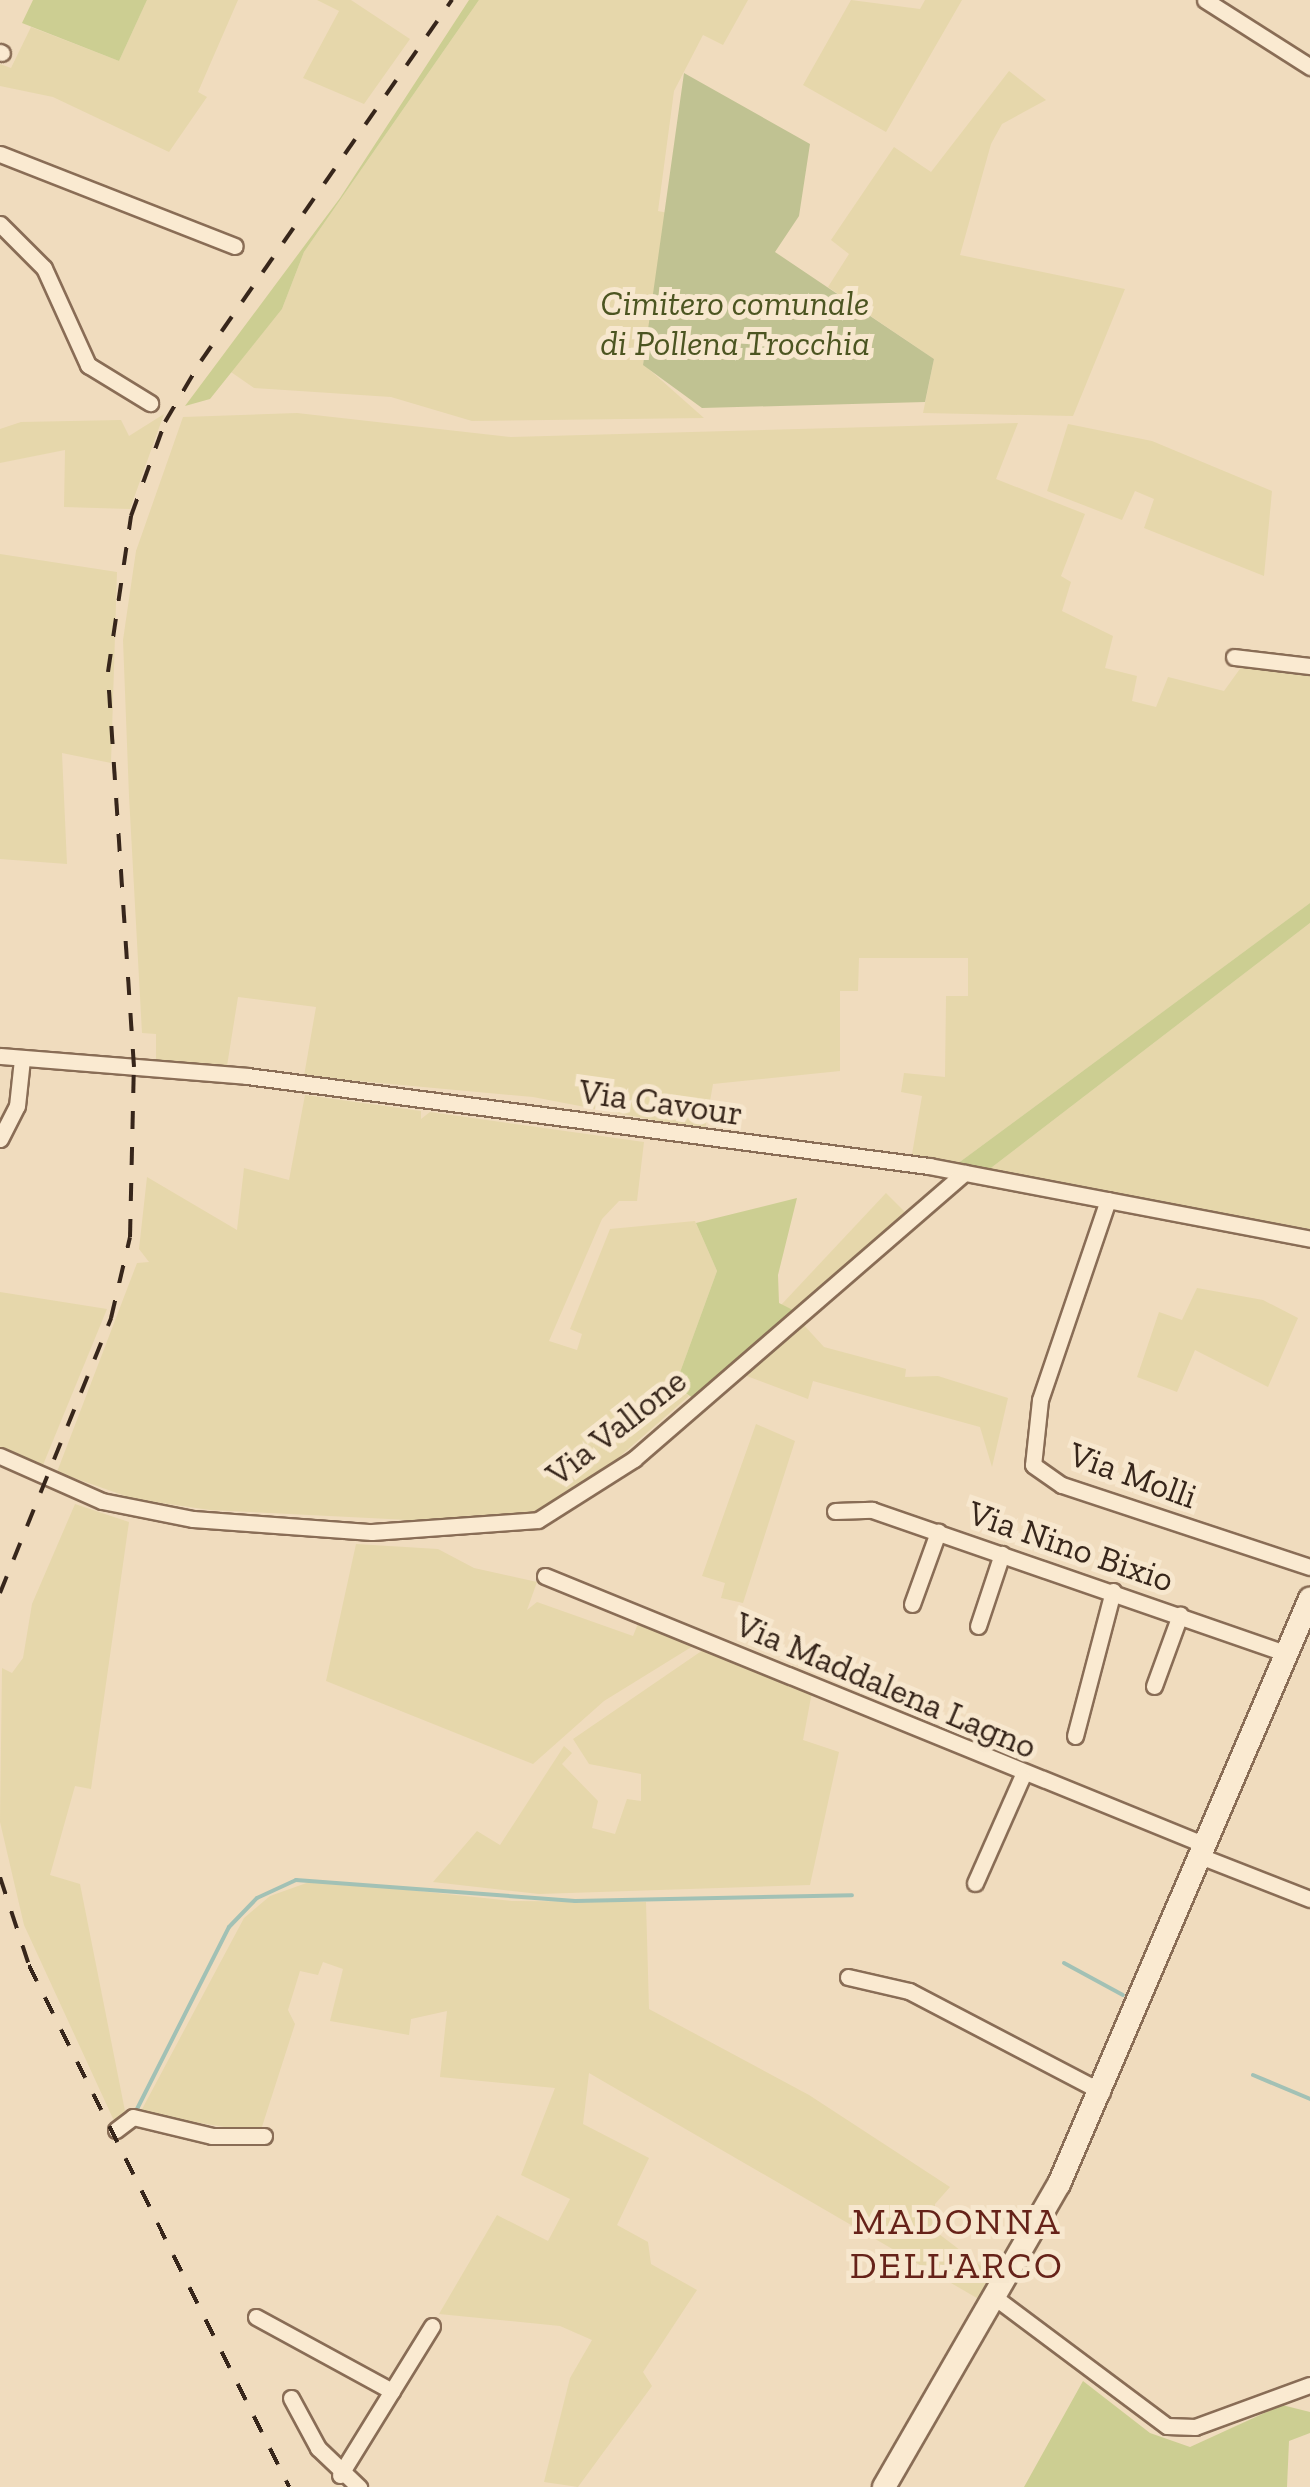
<!DOCTYPE html>
<html>
<head>
<meta charset="utf-8">
<style>
  body { margin:0 }
  #map { position:relative; width:1310px; height:2487px; overflow:hidden; background:#f0dcbe; font-family:"Zilla Slab",serif }
  div>[style] { position:absolute }
  [style*='--x'] { left:calc(var(--x)*1px); top:calc(var(--y)*1px); width:calc(var(--w)*1px); rotate:calc(var(--a)*1deg) }
  .farmland>* { inset:0; background:#e6d7ab }
  .green>* { inset:0; background:#ccce92 }
  .cemetery>* { inset:0; background:#c0c292 }
  .stream>* { height:4px; margin:-2px; padding:0 2px; transform-origin:2px; border-radius:2px; background:#a2c1b5 }
  .roads { filter:drop-shadow(2px 0 #896d56) drop-shadow(-2px 0 #896d56) drop-shadow(0 2px #896d56) drop-shadow(0 -2px #896d56) }
  .street>* { height:15px; margin:-7.5px; padding:0 7.5px; transform-origin:7.5px; border-radius:7.5px; background:#faead1 }
  .secondary>* { height:22px; margin:-11px; padding:0 11px; transform-origin:11px; border-radius:11px; background:#faead1 }
  .rail>* { height:4px; margin-top:-2px; transform-origin:0; background:repeating-linear-gradient(90deg,#37261b 0 18px,transparent 0 36px) }
  span { translate:-50% -50%; white-space:nowrap; text-align:center; line-height:1.15; -webkit-text-stroke:10px #f7e7ce; paint-order:stroke }
  .park-label { font-size:35px; color:#4c5521; font-style:italic }
  .street-label { font-size:35px; color:#37261b }
  .neighbourhood-label { font-size:38px; color:#662219; letter-spacing:2.5px }
</style>
</head>
<body>
<div id="map">
  <div class="farmland">
    <i style="clip-path:polygon(147px 0,238px 0,198px 92px,207px 97px,169px 152px,53px 97px,0 86px,0 64px,11px 68px,31px 27px,119px 61px)"></i>
    <i style="clip-path:polygon(317px 0,351px 0,410px 39px,364px 104px,303px 78px,339px 11px)"></i>
    <i style="clip-path:polygon(479px 0,748px 0,723px 45px,703px 35px,674px 91px,658px 211px,668px 213px,643px 364px,704px 418px,472px 421px,391px 397px,254px 388px,231px 372px,282px 309px,304px 252px)"></i>
    <i style="clip-path:polygon(851px 0,920px 9px,925px 0,962px 0,886px 132px,803px 85px)"></i>
    <i style="clip-path:polygon(1009px 71px,1046px 100px,1002px 124px,991px 144px,960px 255px,1125px 289px,1073px 416px,923px 413px,934px 359px,828px 287px,849px 254px,831px 240px,894px 147px,931px 172px)"></i>
    <i style="clip-path:polygon(297px 413px,511px 437px,1018px 423px,996px 479px,1085px 514px,1061px 576px,1071px 582px,1062px 611px,1113px 636px,1105px 668px,1137px 676px,1132px 701px,1156px 707px,1168px 677px,1224px 691px,1242px 666px,1310px 672px,1310px 903px,957px 1164px,911px 1160px,922px 1096px,901px 1092px,904px 1073px,945px 1077px,946px 996px,968px 996px,968px 958px,859px 958px,858px 991px,840px 991px,840px 1071px,713px 1084px,705px 1130px,533px 1097px,304px 1076px,316px 1007px,238px 997px,227px 1066px,156px 1062px,156px 1034px,142px 1033px,129px 796px,123px 640px,136px 551px,183px 417px)"></i>
    <i style="clip-path:polygon(164px 414px,130px 509px,64px 507px,65px 450px,0 463px,0 429px,21px 422px,121px 420px,129px 436px)"></i>
    <i style="clip-path:polygon(1068px 424px,1152px 441px,1272px 491px,1264px 576px,1144px 528px,1154px 499px,1135px 491px,1122px 520px,1047px 491px)"></i>
    <i style="clip-path:polygon(0 554px,117px 572px,111px 763px,62px 753px,67px 864px,0 859px)"></i>
    <i style="clip-path:polygon(1310px 923px,1310px 1229px,987px 1171px)"></i>
    <i style="clip-path:polygon(305px 1095px,421px 1111px,421px 1119px,430px 1112px,644px 1142px,637px 1201px,619px 1201px,602px 1219px,549px 1341px,577px 1350px,582px 1334px,570px 1329px,610px 1229px,695px 1221px,717px 1271px,675px 1386px,689px 1396px,594px 1479px,542px 1510px,469px 1523px,210px 1510px,134px 1499px,57px 1472px,137px 1263px,149px 1262px,139px 1249px,147px 1177px,237px 1230px,244px 1168px,289px 1180px)"></i>
    <i style="clip-path:polygon(886px 1193px,905px 1212px,793px 1310px,781px 1305px)"></i>
    <i style="clip-path:polygon(1197px 1288px,1263px 1300px,1298px 1318px,1268px 1387px,1195px 1350px,1177px 1392px,1137px 1377px,1159px 1312px,1182px 1320px)"></i>
    <i style="clip-path:polygon(0 1292px,107px 1309px,43px 1465px,0 1447px)"></i>
    <i style="clip-path:polygon(802px 1323px,824px 1347px,906px 1369px,905px 1377px,938px 1376px,1008px 1398px,992px 1467px,980px 1427px,813px 1381px,808px 1399px,744px 1375px)"></i>
    <i style="clip-path:polygon(756px 1424px,795px 1441px,743px 1603px,721px 1598px,725px 1583px,702px 1576px)"></i>
    <i style="clip-path:polygon(75px 1504px,129px 1522px,91px 1789px,75px 1786px,50px 1875px,80px 1884px,125px 2111px,115px 2123px,24px 1925px,0 1822px,2px 1668px,12px 1673px,23px 1658px,32px 1604px)"></i>
    <i style="clip-path:polygon(356px 1544px,438px 1549px,474px 1568px,537px 1582px,527px 1610px,537px 1602px,633px 1636px,639px 1621px,693px 1646px,604px 1701px,533px 1764px,326px 1681px)"></i>
    <i style="clip-path:polygon(703px 1650px,812px 1692px,803px 1740px,839px 1752px,810px 1885px,539px 1894px,433px 1882px,477px 1831px,500px 1845px,564px 1746px,572px 1753px,562px 1764px,598px 1801px,592px 1828px,615px 1834px,627px 1799px,641px 1801px,641px 1774px,589px 1764px,573px 1739px)"></i>
    <i style="clip-path:polygon(315px 1880px,512px 1901px,646px 1902px,649px 2009px,809px 2095px,950px 2187px,935px 2204px,935px 2231px,994px 2276px,982px 2301px,589px 2073px,583px 2124px,649px 2158px,617px 2225px,648px 2242px,651px 2264px,697px 2290px,643px 2372px,652px 2386px,578px 2487px,544px 2482px,570px 2378px,592px 2340px,560px 2326px,439px 2314px,497px 2215px,548px 2241px,570px 2199px,521px 2175px,555px 2088px,440px 2077px,447px 2011px,411px 2019px,409px 2035px,330px 2021px,343px 1969px,323px 1962px,318px 1975px,300px 1971px,288px 2010px,295px 2024px,260px 2133px,140px 2113px,244px 1918px,270px 1896px)"></i>
  </div>
  <div class="green">
    <i style="clip-path:polygon(33px 0,147px 0,119px 61px,22px 23px)"></i>
    <i style="clip-path:polygon(469px 0,479px 0,304px 252px,282px 309px,210px 399px,185px 406px,340px 198px)"></i>
    <i style="clip-path:polygon(1310px 903px,1310px 923px,987px 1171px,957px 1164px)"></i>
    <i style="clip-path:polygon(797px 1198px,778px 1275px,779px 1303px,793px 1310px,693px 1398px,675px 1386px,717px 1271px,696px 1223px)"></i>
    <i style="clip-path:polygon(1083px 2381px,1150px 2433px,1190px 2447px,1282px 2405px,1310px 2412px,1310px 2433px,1289px 2441px,1287px 2487px,1024px 2487px)"></i>
  </div>
  <div class="cemetery">
    <i style="clip-path:polygon(684px 73px,810px 144px,799px 216px,775px 252px,934px 359px,925px 402px,702px 408px,643px 365px)"></i>
  </div>
  <div class="stream">
    <i style="--x:1064;--y:1963;--w:67;--a:28.5"></i>
    <i style="--x:1253;--y:2075;--w:62;--a:22.8"></i>
    <i style="--x:135;--y:2113;--w:208;--a:-63.2"></i>
    <i style="--x:229;--y:1927;--w:40;--a:-46"></i>
    <i style="--x:257;--y:1898;--w:43;--a:-24.8"></i>
    <i style="--x:296;--y:1880;--w:280;--a:4.3"></i>
    <i style="--x:575;--y:1901;--w:277;--a:-1.2"></i>
  </div>
  <div class="roads">
    <div class="street">
      <i style="--x:1205;--y:0;--w:125;--a:32.5"></i>
      <i style="--x:0;--y:52;--w:2;--a:27"></i>
      <i style="--x:0;--y:154;--w:252;--a:21.4"></i>
      <i style="--x:0;--y:224;--w:62;--a:45"></i>
      <i style="--x:44;--y:268;--w:107;--a:65.6"></i>
      <i style="--x:88;--y:365;--w:73;--a:31.5"></i>
      <i style="--x:1234;--y:657;--w:77;--a:6.8"></i>
      <i style="--x:0;--y:1056;--w:248;--a:4.6"></i>
      <i style="--x:247;--y:1076;--w:688;--a:7.52"></i>
      <i style="--x:929;--y:1166;--w:388;--a:10.8"></i>
      <i style="--x:0;--y:1139;--w:37;--a:-63"></i>
      <i style="--x:17;--y:1106;--w:47;--a:-83.9"></i>
      <i style="--x:1108;--y:1200;--w:211;--a:108.8"></i>
      <i style="--x:1040;--y:1400;--w:65;--a:96.1"></i>
      <i style="--x:1033;--y:1465;--w:35;--a:35"></i>
      <i style="--x:1062;--y:1485;--w:261;--a:18.3"></i>
      <i style="--x:0;--y:1456;--w:111;--a:23.8"></i>
      <i style="--x:102;--y:1501;--w:93;--a:11.2"></i>
      <i style="--x:193;--y:1519;--w:179;--a:4.2"></i>
      <i style="--x:372;--y:1532;--w:166;--a:-4.1"></i>
      <i style="--x:538;--y:1520;--w:114;--a:-32.4"></i>
      <i style="--x:634;--y:1459;--w:437;--a:-40.9"></i>
      <i style="--x:835;--y:1511;--w:37;--a:-2"></i>
      <i style="--x:872;--y:1510;--w:438;--a:19.1"></i>
      <i style="--x:545;--y:1576;--w:713;--a:22.17"></i>
      <i style="--x:912;--y:1604;--w:77;--a:-70.1"></i>
      <i style="--x:978;--y:1626;--w:76;--a:-71.6"></i>
      <i style="--x:1154;--y:1686;--w:76;--a:-69.9"></i>
      <i style="--x:1075;--y:1736;--w:150;--a:-75.3"></i>
      <i style="--x:1200;--y:1856;--w:118;--a:21.4"></i>
      <i style="--x:975;--y:1883;--w:116;--a:-66.1"></i>
      <i style="--x:848;--y:1977;--w:63;--a:12.9"></i>
      <i style="--x:909;--y:1991;--w:218;--a:27.6"></i>
      <i style="--x:116;--y:2130;--w:21;--a:-37"></i>
      <i style="--x:133;--y:2117;--w:81;--a:13.5"></i>
      <i style="--x:212;--y:2136;--w:52;--a:0"></i>
      <i style="--x:997;--y:2299;--w:212;--a:36.8"></i>
      <i style="--x:1167;--y:2426;--w:28;--a:2"></i>
      <i style="--x:1195;--y:2427;--w:122;--a:-20.1"></i>
      <i style="--x:256;--y:2317;--w:155;--a:28.6"></i>
      <i style="--x:291;--y:2398;--w:57;--a:61.6"></i>
      <i style="--x:318;--y:2448;--w:57;--a:43.6"></i>
      <i style="--x:340;--y:2475;--w:175;--a:-58.3"></i>
    </div>
    <div class="secondary">
      <i style="--x:884;--y:2487;--w:350;--a:-60"></i>
      <i style="--x:1059;--y:2184;--w:637;--a:-66.78"></i>
    </div>
  </div>
  <div class="rail">
    <i style="--x:0;--y:1593;--w:297;--a:-68"></i>
    <i style="--x:111;--y:1318;--w:83;--a:-76.8"></i>
    <i style="--x:130;--y:1237;--w:170;--a:-88.7"></i>
    <i style="--x:134;--y:1067;--w:396;--a:-93.8"></i>
    <i style="--x:108;--y:672;--w:158;--a:-81.6"></i>
    <i style="--x:131;--y:516;--w:100;--a:-70.1"></i>
    <i style="--x:165;--y:422;--w:71;--a:-59.5"></i>
    <i style="--x:201;--y:361;--w:440;--a:-55.2"></i>
    <i style="--x:0;--y:1877;--w:93;--a:71.8"></i>
    <i style="--x:29;--y:1965;--w:583;--a:63.52"></i>
  </div>
  <div class="park-label">
    <span style="left:735px;top:323px">Cimitero comunale<br>di Pollena Trocchia</span>
  </div>
  <div class="street-label">
    <span style="left:661px;top:1102px;rotate:8deg">Via Cavour</span>
    <span style="left:616px;top:1427px;rotate:-38deg">Via Vallone</span>
    <span style="left:1133px;top:1475px;rotate:20deg">Via Molli</span>
    <span style="left:1071px;top:1546px;rotate:19deg">Via Nino Bixio</span>
    <span style="left:886px;top:1685px;rotate:23deg">Via Maddalena Lagno</span>
  </div>
  <div class="neighbourhood-label">
    <span style="left:957px;top:2244px">MADONNA<br>DELL'ARCO</span>
  </div>
</div>
</body>
</html>
